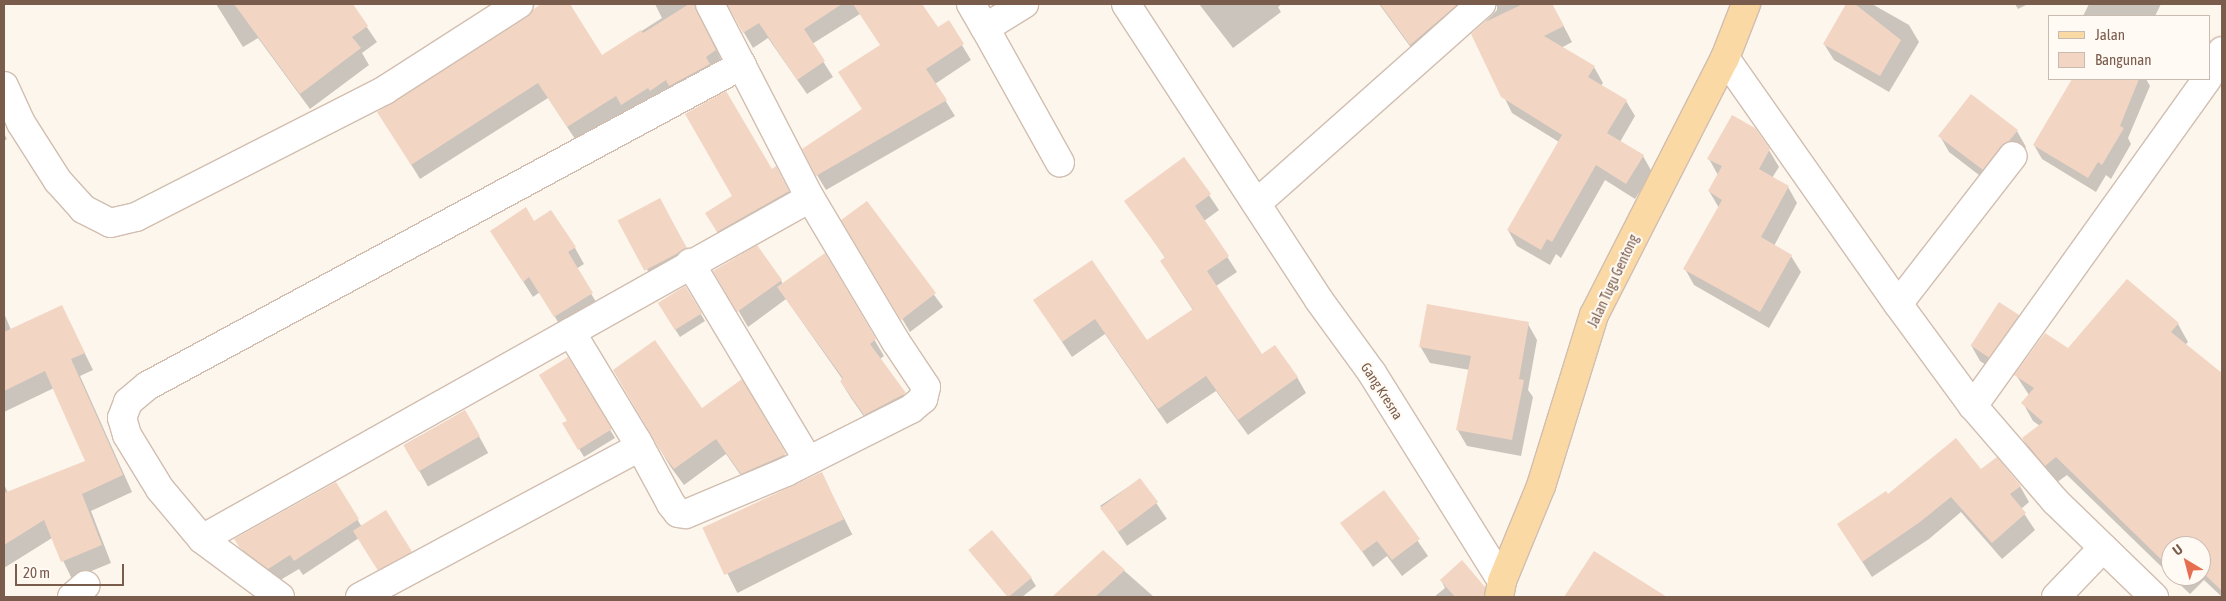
<!DOCTYPE html>
<html>
<head>
<meta charset="utf-8">
<style>
  body { margin:0 }
  #map { position:relative; width:2226px; height:601px; overflow:hidden; background:#fdf6ec; font-family:"Asap Condensed",sans-serif }
  div>[style] { position:absolute }
  [style*='--x'] { left:calc(var(--x)*1px); top:calc(var(--y)*1px); width:calc(var(--w)*1px); rotate:calc(var(--a)*1deg) }
  .shadow>* { inset:0; background:#0003; transform-origin:0 0 }
  .building>* { inset:0; background:#f3d5c3; transform-origin:0 0 }
  .roads { filter:drop-shadow(1px 0 #d1beb0) drop-shadow(-1px 0 #d1beb0) drop-shadow(0 1px #d1beb0) drop-shadow(0 -1px #d1beb0) }
  .minor>* { height:28px; margin:-14px; padding:0 14px; transform-origin:14px; border-radius:14px; background:#fff }
  .major>* { height:28px; margin:-14px; padding:0 14px; transform-origin:14px; border-radius:14px; background:#fbd9a5 }
  span { translate:-50% -50%; white-space:nowrap; text-align:center; line-height:1.15; -webkit-text-stroke:4.5px #fffaf3; paint-order:stroke }
  .street-label { font-size:14px; color:#7a5c4d }
  .frame { position:absolute; inset:0; border:5px solid #7a5c4d; pointer-events:none }
  .legend { position:absolute; left:2048px; top:15px; width:162px; height:65px; box-sizing:border-box; background:#fffaf3; border:1px solid #cabbb1; margin:0; padding:6px 9px; list-style:none; font-size:15px; color:#7a5c4d }
  .legend li { display:flex; align-items:center; gap:10px; height:25px }
  .legend b { width:25px; border:1px solid #cabbb1 }
  .north { position:absolute; left:2161px; top:536px; width:50px; height:50px; box-sizing:border-box; background:#fffaf3; border:1px solid #cabbb1; border-radius:50%; rotate:323deg; font-size:14px; font-weight:700; line-height:20px; text-align:center; color:#7a5c4d }
  .north::after { content:''; display:block; margin:auto; width:18px; height:22px; background:#e76f51; clip-path:polygon(50% 0,100% 100%,50% 72%,0 100%) }
  .scale { position:absolute; left:15px; top:564px; width:109px; height:22px; box-sizing:border-box; border:2px solid #7a5c4d; border-top:0; padding-left:6px; font-size:15px; line-height:18px; white-space:nowrap; color:#7a5c4d; -webkit-text-stroke:4px #fffaf3; paint-order:stroke }
</style>
</head>
<body>
<div id="map">
  <div class="shadow">
    <i style="clip-path:polygon(216px 4px,289px 4px,294px 12px,306px 4px,351px 4px,377px 42px,362px 53px,369px 65px,310px 109px,258px 38px,243px 47px)"></i>
    <i style="clip-path:polygon(544px 4px,569px 4px,601px 57px,662px 18px,655px 4px,720px 4px,706px 11px,703px 20px,724px 66px,631px 120px,626px 111px,577px 142px,548px 98px,420px 179px,388px 127px)"></i>
    <i style="clip-path:polygon(721px 4px,921px 4px,937px 29px,948px 22px,971px 60px,935px 84px,955px 116px,826px 190px,817px 175px,863px 110px,881px 45px,860px 14px,812px 44px,833px 77px,807px 94px,768px 38px,753px 48px,729px 7px)"></i>
    <i style="clip-path:polygon(1199px 4px,1282px 4px,1278px 7px,1281px 12px,1233px 48px)"></i>
    <i style="clip-path:polygon(1379px 4px,1552px 4px,1572px 42px,1561px 48px,1594px 67px,1603px 83px,1601px 86px,1626px 101px,1635px 116px,1620px 142px,1643px 156px,1652px 172px,1635px 199px,1605px 180px,1561px 258px,1556px 254px,1550px 265px,1517px 246px,1508px 230px,1559px 142px,1512px 113px,1473px 34px,1497px 10px,1497px 6px,1487px 4px,1420px 60px)"></i>
    <i style="clip-path:polygon(1847px 4px,1872px 4px,1909px 25px,1919px 42px,1889px 92px,1834px 60px,1824px 44px)"></i>
    <i style="clip-path:polygon(2015px 4px,2028px 4px,2018px 9px)"></i>
    <i style="clip-path:polygon(2089px 4px,2161px 4px,2155px 16px,2083px 16px)"></i>
    <i style="clip-path:polygon(2087px 79px,2146px 79px,2150px 86px,2128px 138px,2131px 144px,2111px 179px,2106px 175px,2096px 192px,2042px 159px,2034px 145px,2077px 103px)"></i>
    <i style="clip-path:polygon(2017px 131px,2026px 147px,1992px 185px,1949px 152px,1940px 136px)"></i>
    <i style="clip-path:polygon(4px 133px,7px 139px,4px 141px)"></i>
    <i style="clip-path:polygon(1769px 150px,1779px 167px,1772px 178px,1788px 187px,1797px 203px,1774px 246px,1791px 256px,1801px 272px,1769px 328px,1694px 285px,1685px 269px,1719px 208px,1709px 191px,1718px 175px,1709px 159px)"></i>
    <i style="clip-path:polygon(1184px 158px,1219px 210px,1204px 221px,1237px 272px,1216px 286px,1262px 356px,1297px 377px,1306px 393px,1248px 435px,1216px 391px,1167px 424px,1105px 334px,1072px 357px,1035px 301px,1091px 262px,1146px 342px,1193px 310px,1171px 277px,1166px 259px,1126px 201px)"></i>
    <i style="clip-path:polygon(772px 170px,785px 184px,797px 208px,727px 248px,716px 230px)"></i>
    <i style="left:659px;top:200px;width:75px;height:45px;rotate:60deg"></i>
    <i style="clip-path:polygon(867px 203px,943px 307px,910px 332px,843px 220px)"></i>
    <i style="clip-path:polygon(534px 223px,575px 248px,584px 264px,576px 269px,601px 310px,564px 332px,540px 292px,533px 297px,491px 231px)"></i>
    <i style="clip-path:polygon(824px 255px,884px 356px,880px 359px,914px 410px,874px 431px,851px 398px,841px 382px,843px 380px,786px 299px,748px 327px,715px 271px,781px 280px,783px 285px)"></i>
    <i style="clip-path:polygon(685px 288px,705px 321px,680px 337px,664px 312px)"></i>
    <i style="clip-path:polygon(62px 307px,93px 370px,80px 376px,132px 492px,91px 511px,111px 563px,72px 579px,52px 538px,4px 568px,4px 484px,8px 493px,87px 462px,54px 388px,4px 412px,4px 313px,11px 330px)"></i>
    <i style="clip-path:polygon(2018px 316px,2027px 332px,1998px 373px,1980px 361px,1971px 345px)"></i>
    <i style="clip-path:polygon(1528px 324px,1537px 340px,1528px 390px,1533px 397px,1521px 456px,1467px 446px,1457px 429px,1470px 370px,1430px 363px,1420px 346px)"></i>
    <i style="clip-path:polygon(2178px 324px,2188px 342px,2185px 345px,2222px 375px,2222px 479px,2155px 425px,2132px 451px,2222px 536px,2222px 597px,2204px 580px,2190px 594px,2171px 576px,2201px 576px,2201px 546px,2171px 546px,2171px 576px,2067px 475px,2056px 483px,2034px 456px,2023px 439px,2040px 426px,2033px 421px,2023px 403px,2029px 395px,2016px 375px,2068px 350px)"></i>
    <i style="clip-path:polygon(567px 359px,615px 438px,584px 457px,564px 424px,568px 421px)"></i>
    <i style="clip-path:polygon(614px 371px,702px 409px,741px 381px,794px 471px,751px 490px,726px 454px,684px 485px,670px 466px)"></i>
    <i style="left:465px;top:411px;width:48px;height:69px;rotate:61deg"></i>
    <i style="clip-path:polygon(1981px 471px,2020px 486px,2029px 502px,2021px 509px,2035px 530px,2002px 559px,1961px 512px,1929px 539px,1872px 577px,1838px 524px,1888px 495px)"></i>
    <i style="left:821px;top:473px;width:69px;height:129px;rotate:63deg"></i>
    <i style="left:1140px;top:479px;width:48px;height:48px;rotate:56deg"></i>
    <i style="clip-path:polygon(335px 484px,362px 527px,386px 512px,420px 568px,388px 585px,359px 538px,303px 575px,299px 569px,277px 582px,250px 562px,236px 539px)"></i>
    <i style="clip-path:polygon(1384px 492px,1428px 556px,1402px 576px,1387px 556px,1373px 567px,1342px 523px)"></i>
    <i style="clip-path:polygon(970px 550px,1031px 578px,1036px 586px,1022px 597px,1008px 597px)"></i>
    <i style="clip-path:polygon(1103px 552px,1154px 597px,1061px 597px,1058px 593px)"></i>
    <i style="clip-path:polygon(1594px 552px,1666px 597px,1565px 597px)"></i>
    <i style="clip-path:polygon(1441px 580px,1484px 587px,1489px 596px,1434px 597px,1445px 588px)"></i>
  </div>
  <div class="building">
    <i style="clip-path:polygon(234px 4px,353px 4px,368px 26px,352px 37px,361px 48px,300px 94px)"></i>
    <i style="clip-path:polygon(541px 4px,570px 4px,602px 55px,641px 30px,643px 33px,689px 4px,694px 4px,716px 50px,706px 57px,710px 64px,669px 86px,666px 80px,650px 91px,648px 88px,621px 105px,616px 96px,567px 127px,538px 83px,411px 165px,377px 112px,527px 17px,534px 9px)"></i>
    <i style="clip-path:polygon(727px 4px,842px 4px,804px 29px,825px 61px,797px 80px,759px 23px,743px 33px)"></i>
    <i style="clip-path:polygon(853px 4px,922px 4px,938px 27px,949px 20px,964px 44px,926px 69px,947px 100px,816px 176px,802px 149px,862px 109px,838px 72px,880px 45px)"></i>
    <i style="clip-path:polygon(1380px 4px,1458px 4px,1410px 45px)"></i>
    <i style="clip-path:polygon(1523px 4px,1552px 4px,1564px 26px,1544px 36px,1595px 66px,1588px 77px,1627px 100px,1607px 133px,1644px 155px,1626px 184px,1596px 165px,1552px 242px,1547px 239px,1541px 250px,1507px 230px,1562px 135px,1501px 97px,1471px 34px,1483px 23px)"></i>
    <i style="clip-path:polygon(1846px 4px,1855px 4px,1901px 40px,1880px 76px,1823px 44px)"></i>
    <i style="clip-path:polygon(2072px 79px,2139px 79px,2120px 126px,2124px 128px,2102px 165px,2098px 162px,2088px 178px,2033px 145px)"></i>
    <i style="clip-path:polygon(726px 91px,772px 169px,776px 166px,789px 191px,717px 232px,705px 213px,732px 196px,685px 114px)"></i>
    <i style="clip-path:polygon(1971px 94px,2018px 130px,2009px 141px,2001px 146px,1983px 170px,1938px 136px)"></i>
    <i style="clip-path:polygon(1732px 115px,1755px 128px,1770px 149px,1759px 169px,1789px 186px,1761px 237px,1792px 255px,1760px 312px,1683px 269px,1722px 200px,1708px 191px,1722px 166px,1707px 159px)"></i>
    <i style="clip-path:polygon(1184px 157px,1211px 194px,1195px 206px,1229px 256px,1207px 271px,1262px 354px,1275px 345px,1298px 377px,1238px 420px,1206px 376px,1158px 409px,1095px 319px,1062px 342px,1033px 300px,1092px 260px,1147px 340px,1193px 309px,1160px 261px,1165px 257px,1124px 201px)"></i>
    <i style="left:660px;top:198px;width:57px;height:48px;rotate:62deg"></i>
    <i style="clip-path:polygon(867px 201px,936px 293px,901px 320px,841px 220px)"></i>
    <i style="clip-path:polygon(526px 207px,534px 221px,551px 210px,576px 247px,568px 252px,593px 293px,554px 317px,529px 277px,523px 282px,490px 231px)"></i>
    <i style="clip-path:polygon(757px 245px,782px 280px,737px 312px,713px 271px)"></i>
    <i style="clip-path:polygon(825px 253px,876px 339px,870px 344px,906px 393px,864px 415px,840px 381px,843px 378px,777px 287px)"></i>
    <i style="clip-path:polygon(2127px 279px,2179px 323px,2171px 332px,2222px 373px,2222px 591px,2201px 571px,2201px 546px,2175px 546px,2171px 542px,2171px 569px,2056px 457px,2045px 466px,2022px 438px,2043px 422px,2021px 403px,2034px 388px,2014px 375px,2045px 333px,2068px 348px)"></i>
    <i style="left:685px;top:286px;width:32px;height:32px;rotate:58deg"></i>
    <i style="left:1999px;top:302px;width:24px;height:52px;rotate:33deg"></i>
    <i style="clip-path:polygon(1427px 304px,1529px 322px,1519px 379px,1524px 380px,1512px 440px,1456px 430px,1471px 356px,1419px 347px)"></i>
    <i style="clip-path:polygon(62px 305px,85px 353px,71px 359px,123px 475px,82px 494px,102px 545px,61px 562px,44px 520px,4px 545px,4px 493px,85px 461px,45px 371px,4px 391px,4px 332px)"></i>
    <i style="clip-path:polygon(655px 340px,702px 408px,742px 379px,786px 454px,741px 474px,716px 439px,674px 469px,660px 450px,613px 370px)"></i>
    <i style="clip-path:polygon(568px 357px,612px 429px,578px 450px,562px 423px,567px 421px,539px 375px)"></i>
    <i style="left:465px;top:410px;width:30px;height:71px;rotate:60deg"></i>
    <i style="clip-path:polygon(1956px 438px,1981px 469px,1997px 457px,2021px 486px,2010px 494px,2026px 513px,1992px 543px,1951px 497px,1920px 522px,1862px 562px,1837px 524px,1886px 491px,1888px 494px)"></i>
    <i style="left:822px;top:472px;width:52px;height:132px;rotate:65deg"></i>
    <i style="left:1140px;top:478px;width:30px;height:50px;rotate:53deg"></i>
    <i style="clip-path:polygon(336px 482px,359px 519px,294px 561px,290px 555px,268px 569px,240px 548px,234px 539px)"></i>
    <i style="clip-path:polygon(1384px 490px,1420px 539px,1392px 560px,1377px 541px,1362px 552px,1340px 523px)"></i>
    <i style="left:386px;top:510px;width:49px;height:39px;rotate:58deg"></i>
    <i style="left:992px;top:530px;width:62px;height:31px;rotate:50deg"></i>
    <i style="clip-path:polygon(1103px 550px,1125px 570px,1095px 597px,1052px 597px)"></i>
    <i style="clip-path:polygon(1594px 551px,1667px 597px,1564px 597px)"></i>
    <i style="clip-path:polygon(1462px 560px,1485px 587px,1484px 597px,1455px 597px,1440px 580px)"></i>
  </div>
  <div class="roads">
    <div class="minor">
      <i style="--x:971;--y:4;--w:28;--a:60"></i>
      <i style="--x:985;--y:28;--w:46;--a:-31.6"></i>
      <i style="--x:1126;--y:4;--w:353;--a:56.9"></i>
      <i style="--x:1319;--y:300;--w:90;--a:54"></i>
      <i style="--x:1372;--y:373;--w:245;--a:58"></i>
      <i style="--x:985;--y:28;--w:154;--a:60.9"></i>
      <i style="--x:1725;--y:58;--w:301;--a:54.9"></i>
      <i style="--x:1898;--y:304;--w:127;--a:53.7"></i>
      <i style="--x:1973;--y:406;--w:125;--a:49.2"></i>
      <i style="--x:2055;--y:501;--w:138;--a:44.1"></i>
      <i style="--x:2210;--y:74;--w:26;--a:-62"></i>
      <i style="--x:4;--y:86;--w:41;--a:65.3"></i>
      <i style="--x:21;--y:123;--w:69;--a:57.5"></i>
      <i style="--x:58;--y:181;--w:38;--a:48"></i>
      <i style="--x:83;--y:209;--w:30;--a:27"></i>
      <i style="--x:110;--y:223;--w:27;--a:-13"></i>
      <i style="--x:136;--y:217;--w:280;--a:-27"></i>
      <i style="--x:385;--y:90;--w:159;--a:-32.7"></i>
      <i style="--x:1257;--y:203;--w:300;--a:-41.6"></i>
      <i style="--x:690;--y:263;--w:230;--a:59.1"></i>
      <i style="--x:1898;--y:304;--w:187;--a:-52.2"></i>
      <i style="--x:571;--y:332;--w:127;--a:58.8"></i>
      <i style="--x:637;--y:441;--w:72;--a:61.6"></i>
      <i style="--x:671;--y:504;--w:11;--a:52"></i>
      <i style="--x:678;--y:513;--w:8;--a:7"></i>
      <i style="--x:686;--y:514;--w:108;--a:-22.8"></i>
      <i style="--x:786;--y:472;--w:140;--a:-26.7"></i>
      <i style="--x:911;--y:409;--w:16;--a:-40"></i>
      <i style="--x:923;--y:399;--w:12;--a:-76"></i>
      <i style="--x:926;--y:387;--w:54;--a:-123.7"></i>
      <i style="--x:896;--y:342;--w:168;--a:-120.8"></i>
      <i style="--x:810;--y:198;--w:218;--a:-117.3"></i>
      <i style="--x:1973;--y:406;--w:402;--a:-54.4"></i>
      <i style="--x:202;--y:539;--w:697;--a:-29.29"></i>
      <i style="--x:72;--y:597;--w:18;--a:-41"></i>
      <i style="--x:280;--y:597;--w:97;--a:-143.4"></i>
      <i style="--x:202;--y:539;--w:65;--a:-130"></i>
      <i style="--x:160;--y:489;--w:63;--a:-121.4"></i>
      <i style="--x:127;--y:435;--w:18;--a:-106"></i>
      <i style="--x:122;--y:418;--w:17;--a:-69"></i>
      <i style="--x:128;--y:402;--w:25;--a:-40"></i>
      <i style="--x:147;--y:386;--w:676;--a:-28.35"></i>
      <i style="--x:360;--y:597;--w:318;--a:-28.2"></i>
      <i style="--x:2056;--y:597;--w:68;--a:-46.2"></i>
    </div>
    <div class="major">
      <i style="--x:1499;--y:597;--w:16;--a:-79"></i>
      <i style="--x:1502;--y:581;--w:103;--a:-67.7"></i>
      <i style="--x:1541;--y:486;--w:179;--a:-72.8"></i>
      <i style="--x:1594;--y:315;--w:288;--a:-63"></i>
      <i style="--x:1725;--y:58;--w:58;--a:-68.7"></i>
    </div>
  </div>
  <div class="street-label">
    <span style="left:1613px;top:281px;rotate:-65deg">Jalan Tugu Gentong</span>
    <span style="left:1382px;top:391px;rotate:57deg">Gang Kresna</span>
  </div>
  <div class="frame"></div>
  <ul class="legend">
  <li><b style="height:6px;background:#fbd9a5"></b>Jalan</li>
  <li><b style="height:14px;background:#f3d5c3"></b>Bangunan</li>
  </ul>
  <div class="north">U</div>
  <div class="scale">20 m</div>
</div>
</body>
</html>
